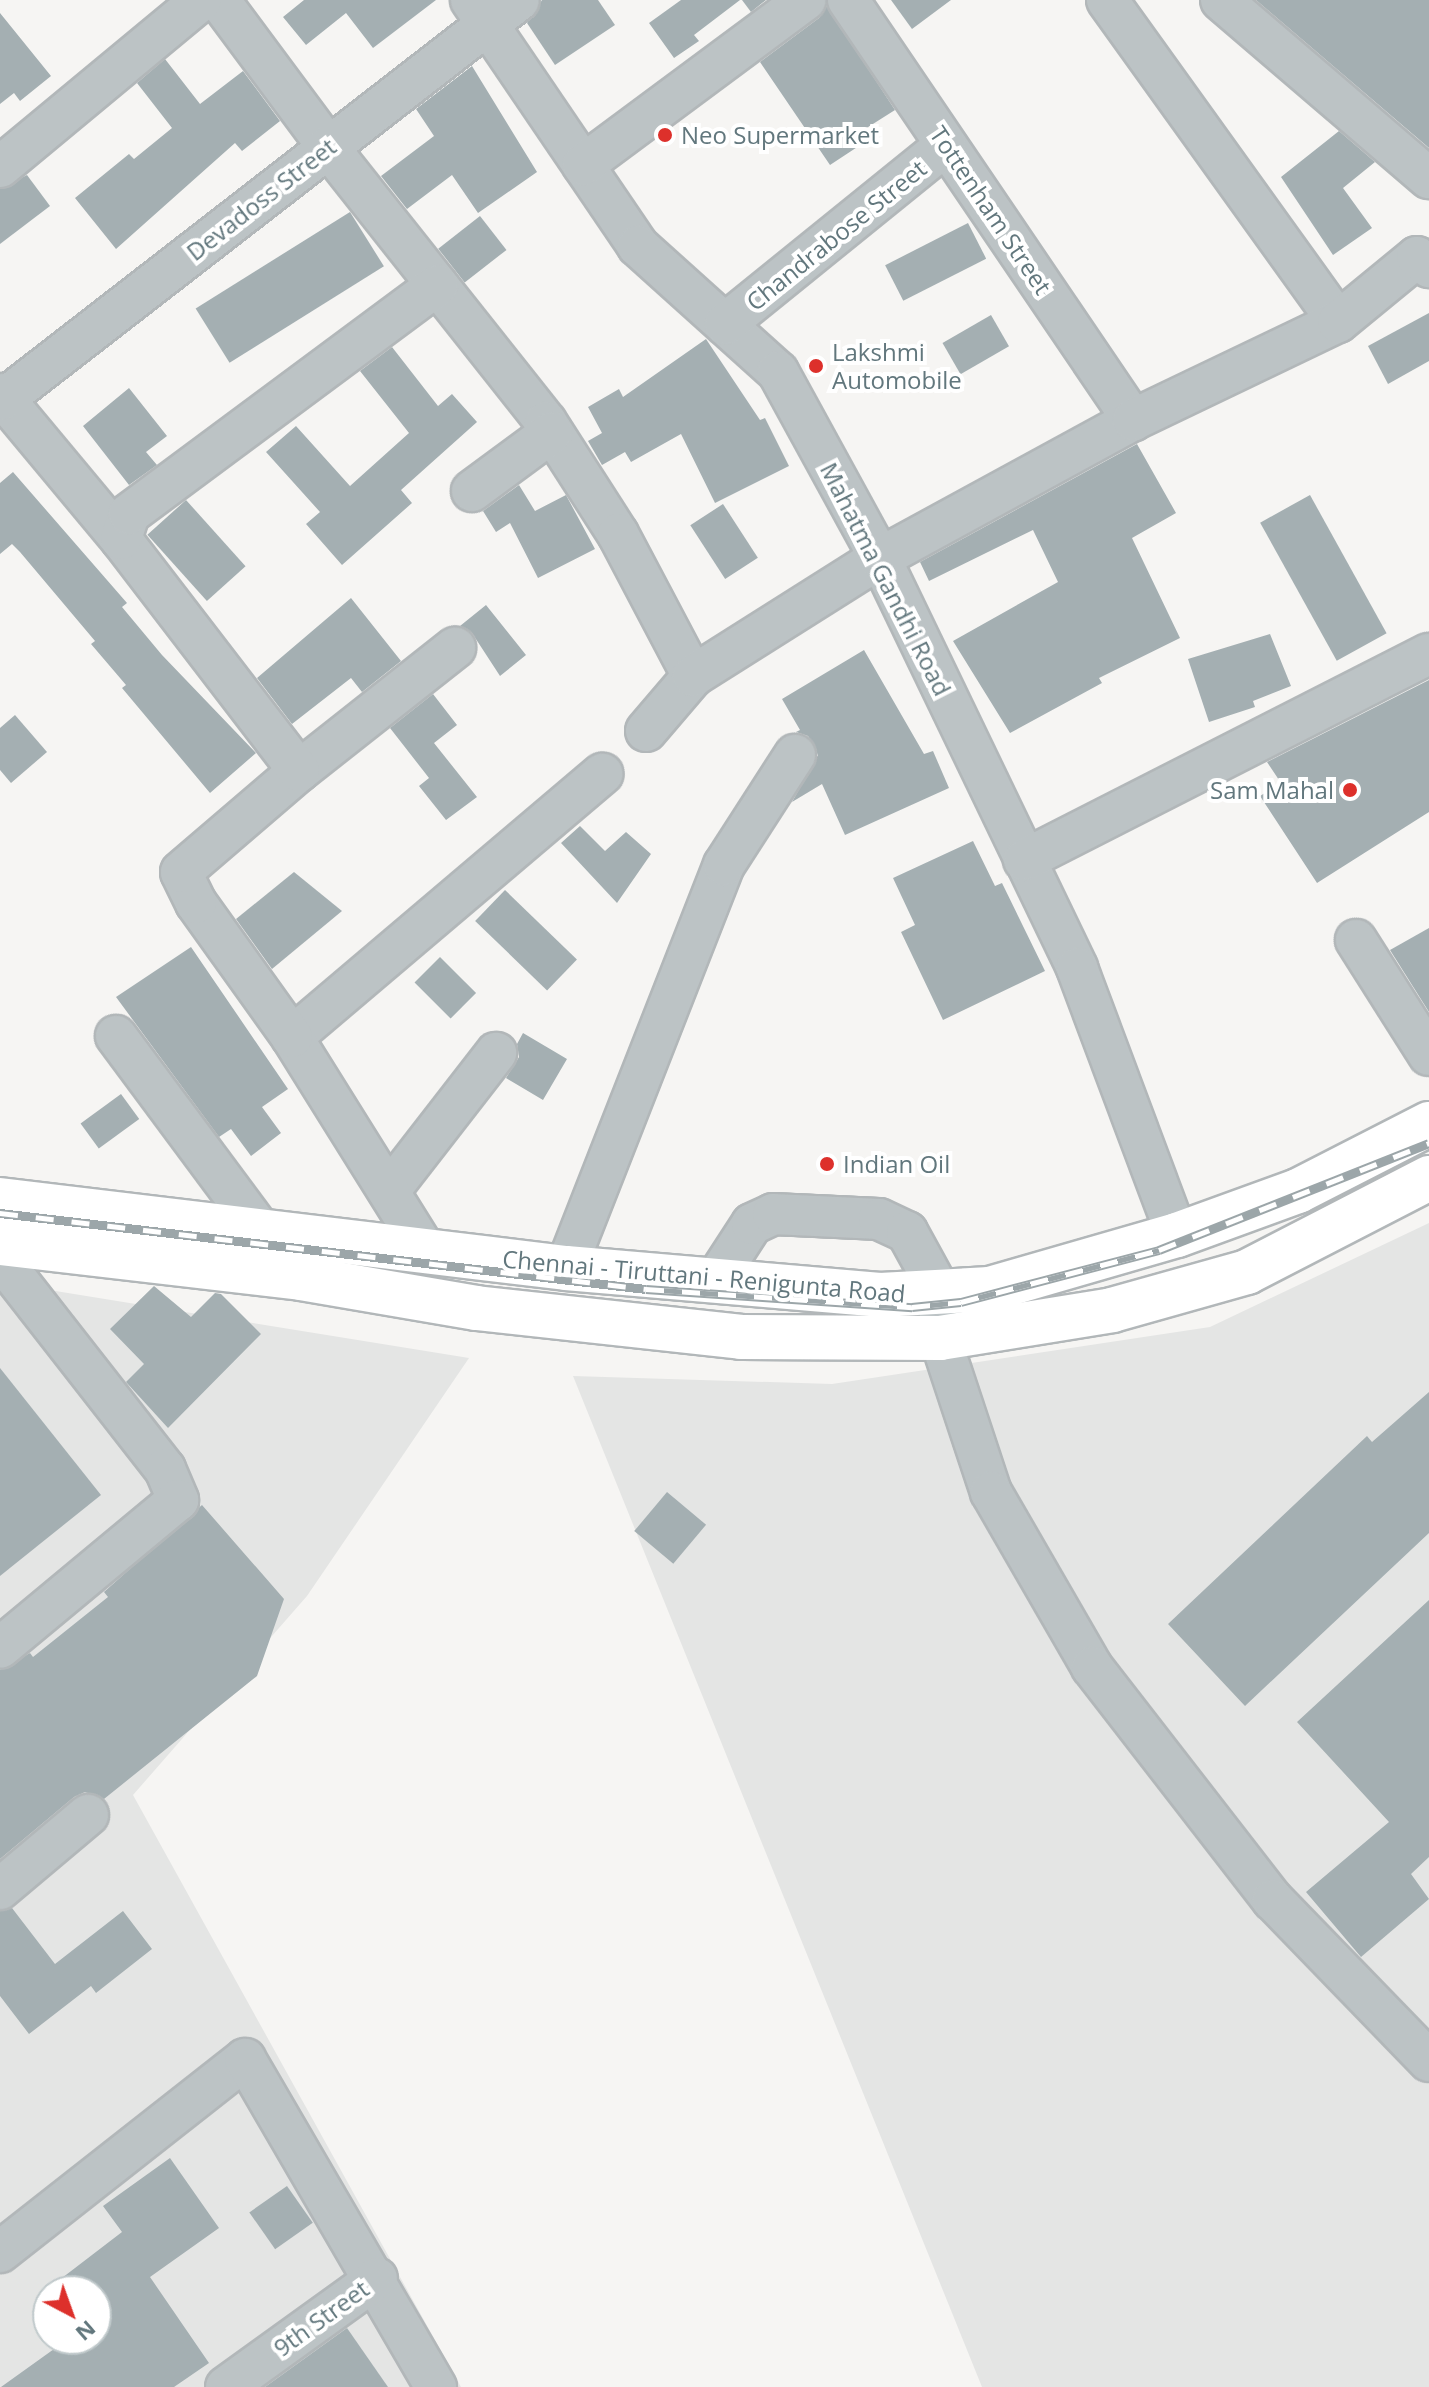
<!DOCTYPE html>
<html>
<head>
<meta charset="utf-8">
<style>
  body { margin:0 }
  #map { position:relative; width:1429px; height:2387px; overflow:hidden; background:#f6f5f3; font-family:"Open Sans",sans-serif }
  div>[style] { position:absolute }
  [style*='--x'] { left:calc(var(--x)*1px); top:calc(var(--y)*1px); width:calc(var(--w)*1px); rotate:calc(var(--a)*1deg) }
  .built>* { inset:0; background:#e4e5e4 }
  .building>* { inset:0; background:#a4afb2; transform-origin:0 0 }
  .roads { filter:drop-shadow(2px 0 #b2b7b9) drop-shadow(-2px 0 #b2b7b9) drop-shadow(0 2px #b2b7b9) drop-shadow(0 -2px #b2b7b9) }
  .minor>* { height:40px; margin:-20px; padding:0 20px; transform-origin:20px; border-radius:20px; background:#bcc3c5 }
  .highway>* { height:44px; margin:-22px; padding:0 22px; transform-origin:22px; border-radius:22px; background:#fff }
  .rail>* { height:9px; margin-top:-4.5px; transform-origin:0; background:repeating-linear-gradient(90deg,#fff 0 18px,#9ca6a9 0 36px); box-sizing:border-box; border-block:2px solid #9ca6a9 }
  .dots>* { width:22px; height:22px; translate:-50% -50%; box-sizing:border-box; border:4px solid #fff; border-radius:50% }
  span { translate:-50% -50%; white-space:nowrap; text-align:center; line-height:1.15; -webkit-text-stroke:8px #fff; paint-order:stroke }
  .poi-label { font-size:24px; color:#62777d }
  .left { translate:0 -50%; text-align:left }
  .right { translate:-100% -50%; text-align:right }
  .street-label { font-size:24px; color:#62777d }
  .north { position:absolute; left:32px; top:2275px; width:80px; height:80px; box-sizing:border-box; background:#fff; border:2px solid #c0c9cb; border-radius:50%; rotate:139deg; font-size:22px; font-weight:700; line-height:32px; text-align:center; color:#62777d }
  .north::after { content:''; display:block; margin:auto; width:28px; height:36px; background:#dd302b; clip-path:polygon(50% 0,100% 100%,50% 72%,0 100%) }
</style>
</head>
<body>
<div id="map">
  <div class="built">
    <i style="clip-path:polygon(1429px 1223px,1429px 2387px,982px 2387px,573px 1376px,832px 1384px,1210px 1327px)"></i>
    <i style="clip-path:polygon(evenodd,0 1282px,469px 1358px,307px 1596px,133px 1795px,461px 2387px,0 2387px,0 1282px,48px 2291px,96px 2291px,96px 2339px,48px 2339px,48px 2291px)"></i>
  </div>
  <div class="building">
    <i style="clip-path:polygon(304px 0,436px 0,373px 48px,346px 13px,306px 45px,283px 17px)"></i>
    <i style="clip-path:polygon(542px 0,598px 0,615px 25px,555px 65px,527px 23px)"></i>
    <i style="clip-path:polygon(681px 0,740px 0,694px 35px,699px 41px,674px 58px,649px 23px)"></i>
    <i style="clip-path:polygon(742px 0,766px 0,751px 12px)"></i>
    <i style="clip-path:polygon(891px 0,951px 0,912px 29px)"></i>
    <i style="clip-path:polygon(1256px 0,1429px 0,1429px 148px)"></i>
    <i style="clip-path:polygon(827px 6px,895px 110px,865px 129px,871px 138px,830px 165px,760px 62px,819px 18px)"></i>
    <i style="clip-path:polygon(0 13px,51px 76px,20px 101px,14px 93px,0 104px)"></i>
    <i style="clip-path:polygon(165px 59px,200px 104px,243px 71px,280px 121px,242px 151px,235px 143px,116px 249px,75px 198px,129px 154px,134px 159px,172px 128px,137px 83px)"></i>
    <i style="clip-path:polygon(472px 66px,537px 172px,478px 213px,452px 175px,407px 209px,381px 176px,434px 136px,416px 109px)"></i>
    <i style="clip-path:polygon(1339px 131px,1375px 162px,1343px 188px,1372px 228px,1333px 255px,1281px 177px)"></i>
    <i style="clip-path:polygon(27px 175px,50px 206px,0 244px,0 189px)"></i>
    <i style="left:350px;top:212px;width:64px;height:182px;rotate:58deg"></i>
    <i style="left:480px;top:216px;width:43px;height:53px;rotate:52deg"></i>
    <i style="left:968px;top:223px;width:40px;height:93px;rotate:63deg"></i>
    <i style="clip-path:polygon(1429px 313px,1429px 361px,1388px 384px,1368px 346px)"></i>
    <i style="left:991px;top:315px;width:36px;height:56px;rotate:60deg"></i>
    <i style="clip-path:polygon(706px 339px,760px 420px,765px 418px,789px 466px,715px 503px,681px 434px,631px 462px,625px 452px,602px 465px,588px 441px,602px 433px,588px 407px,619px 389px,623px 397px)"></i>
    <i style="clip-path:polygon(392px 347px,438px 406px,452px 394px,477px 422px,401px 490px,412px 503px,342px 565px,306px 524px,320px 512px,266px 452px,296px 426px,350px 486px,409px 433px,360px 371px)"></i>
    <i style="clip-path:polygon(129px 388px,167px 436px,146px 452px,157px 465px,129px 485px,83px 426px)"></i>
    <i style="clip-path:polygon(1137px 444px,1176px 513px,1132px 538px,1180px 638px,1099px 678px,1102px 683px,1010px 733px,953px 641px,1058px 582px,1033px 530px,929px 581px,920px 562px)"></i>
    <i style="clip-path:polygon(13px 472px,127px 603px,122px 607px,162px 655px,256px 753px,210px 793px,122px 688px,126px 685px,91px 644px,95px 641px,20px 552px,12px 544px,0 554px,0 483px)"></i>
    <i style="clip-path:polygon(519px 485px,535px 511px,566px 495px,595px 549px,538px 578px,510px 523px,496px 532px,483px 511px)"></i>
    <i style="left:1310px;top:495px;width:158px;height:57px;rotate:61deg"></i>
    <i style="left:186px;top:500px;width:89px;height:52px;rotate:48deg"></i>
    <i style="left:723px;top:504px;width:64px;height:39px;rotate:57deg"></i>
    <i style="clip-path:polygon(351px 598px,401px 661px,362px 692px,351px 678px,292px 724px,257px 678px)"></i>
    <i style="clip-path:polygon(486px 605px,526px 655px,500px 676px,472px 633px,460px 626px)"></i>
    <i style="clip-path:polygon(1270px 634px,1291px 686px,1253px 701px,1255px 707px,1209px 722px,1188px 659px)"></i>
    <i style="clip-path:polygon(864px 650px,924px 754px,933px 751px,949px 788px,845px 835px,822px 784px,792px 802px,818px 755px,808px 736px,796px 732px,800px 730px,782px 699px)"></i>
    <i style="clip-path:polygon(1429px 680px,1429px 812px,1317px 883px,1260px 796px,1281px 783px,1267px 762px)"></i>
    <i style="clip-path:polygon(433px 694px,457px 725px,434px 743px,477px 797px,446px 820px,419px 786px,429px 778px,390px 728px)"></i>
    <i style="clip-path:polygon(15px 715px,47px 752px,11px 783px,0 770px,0 728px)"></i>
    <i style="clip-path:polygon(580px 826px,605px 851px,626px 832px,651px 854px,617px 903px,561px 843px)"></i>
    <i style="clip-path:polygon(973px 841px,995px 886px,1002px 883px,1045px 971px,943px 1020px,901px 932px,915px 925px,893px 878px)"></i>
    <i style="clip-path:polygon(294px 872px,342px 911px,272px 969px,236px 919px)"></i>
    <i style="left:505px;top:890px;width:100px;height:43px;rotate:44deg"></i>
    <i style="clip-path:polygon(1429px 928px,1429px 1012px,1390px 950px)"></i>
    <i style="clip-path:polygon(191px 947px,288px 1089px,262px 1107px,281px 1133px,251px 1156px,231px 1129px,219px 1137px,116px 997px)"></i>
    <i style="left:440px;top:957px;width:51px;height:36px;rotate:45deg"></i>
    <i style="clip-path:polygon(523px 1033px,567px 1059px,543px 1100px,506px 1078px,519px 1057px,517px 1044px)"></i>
    <i style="left:121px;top:1094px;width:31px;height:50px;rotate:54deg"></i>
    <i style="clip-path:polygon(154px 1286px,191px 1317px,215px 1293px,221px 1294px,261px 1334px,168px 1428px,126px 1382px,144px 1364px,110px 1329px)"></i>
    <i style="clip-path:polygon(0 1368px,101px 1495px,0 1576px)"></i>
    <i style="clip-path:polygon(1429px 1392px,1429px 1533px,1245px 1706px,1168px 1624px,1367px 1436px,1372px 1442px)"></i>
    <i style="left:667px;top:1492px;width:51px;height:51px;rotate:40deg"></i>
    <i style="clip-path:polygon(202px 1505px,284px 1599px,257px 1676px,104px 1799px,85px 1792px,74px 1797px,0 1859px,0 1670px,30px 1653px,33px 1657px,108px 1597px,104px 1592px)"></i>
    <i style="clip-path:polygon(1429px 1600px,1429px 1857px,1411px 1874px,1429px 1899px,1361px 1957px,1306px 1892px,1389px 1822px,1297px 1722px)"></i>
    <i style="clip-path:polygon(12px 1908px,55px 1964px,123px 1911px,152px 1949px,96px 1993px,91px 1986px,29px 2034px,0 1996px,0 1911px)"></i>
    <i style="clip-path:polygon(170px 2158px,219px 2228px,150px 2277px,209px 2363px,174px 2387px,1px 2387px,68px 2339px,96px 2339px,96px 2291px,45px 2291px,122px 2232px,103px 2206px)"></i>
    <i style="left:287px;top:2186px;width:45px;height:46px;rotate:55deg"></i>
    <i style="clip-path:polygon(347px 2328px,388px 2387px,265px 2387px)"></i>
  </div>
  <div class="roads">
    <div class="minor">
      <i style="--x:219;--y:0;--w:183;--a:53.4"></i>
      <i style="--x:328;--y:147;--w:351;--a:51.6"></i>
      <i style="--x:546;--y:422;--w:133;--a:57.3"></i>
      <i style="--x:618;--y:534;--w:161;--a:62.2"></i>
      <i style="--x:471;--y:0;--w:297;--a:55.8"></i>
      <i style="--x:638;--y:246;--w:188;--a:42"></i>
      <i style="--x:778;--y:372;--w:212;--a:61.3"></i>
      <i style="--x:880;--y:558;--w:455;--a:64.3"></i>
      <i style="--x:1077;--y:968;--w:285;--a:69.5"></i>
      <i style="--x:848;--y:0;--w:508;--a:55.84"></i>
      <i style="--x:1107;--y:0;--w:396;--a:54.3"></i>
      <i style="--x:1221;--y:0;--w:274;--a:40.6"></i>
      <i style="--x:583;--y:165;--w:277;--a:-36.6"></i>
      <i style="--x:0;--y:167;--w:261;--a:-39.7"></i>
      <i style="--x:725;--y:324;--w:284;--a:-39"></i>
      <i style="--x:0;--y:394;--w:189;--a:50.2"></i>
      <i style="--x:4;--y:399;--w:651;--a:-37.77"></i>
      <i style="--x:472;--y:491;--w:99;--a:-36.4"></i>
      <i style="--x:646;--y:731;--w:72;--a:-49.5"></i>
      <i style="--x:693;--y:676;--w:221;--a:-32.3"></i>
      <i style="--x:880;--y:558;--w:288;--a:-28.6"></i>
      <i style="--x:1133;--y:420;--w:227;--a:-25.6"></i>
      <i style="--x:1338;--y:322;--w:102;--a:-39.4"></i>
      <i style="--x:1417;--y:257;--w:16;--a:40"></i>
      <i style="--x:299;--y:771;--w:199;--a:-38.3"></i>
      <i style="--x:1024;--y:860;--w:454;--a:-27"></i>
      <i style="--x:1356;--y:940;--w:136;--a:57.6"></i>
      <i style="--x:116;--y:1036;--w:243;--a:53.4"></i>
      <i style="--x:292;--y:1037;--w:407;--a:-40.3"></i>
      <i style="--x:389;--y:1191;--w:175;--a:-52.2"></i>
      <i style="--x:425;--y:1250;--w:251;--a:-122"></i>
      <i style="--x:292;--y:1037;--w:165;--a:-125.6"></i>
      <i style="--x:196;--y:903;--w:34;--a:-116"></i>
      <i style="--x:181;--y:872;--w:155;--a:-40.6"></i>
      <i style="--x:299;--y:771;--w:292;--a:-127.5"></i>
      <i style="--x:121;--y:539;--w:26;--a:-72"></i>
      <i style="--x:129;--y:514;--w:384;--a:-36.6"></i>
      <i style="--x:0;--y:1258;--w:268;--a:52"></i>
      <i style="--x:165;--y:1469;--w:34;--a:67"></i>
      <i style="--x:178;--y:1500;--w:231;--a:140.3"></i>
      <i style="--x:566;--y:1268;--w:433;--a:-68.6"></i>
      <i style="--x:724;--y:865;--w:131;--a:-57.2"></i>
      <i style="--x:715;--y:1281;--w:68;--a:-57"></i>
      <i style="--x:752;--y:1224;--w:23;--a:-25"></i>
      <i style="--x:773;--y:1214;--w:106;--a:2.7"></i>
      <i style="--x:879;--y:1219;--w:31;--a:25"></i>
      <i style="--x:907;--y:1232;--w:68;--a:61.2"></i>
      <i style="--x:940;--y:1292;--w:46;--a:90"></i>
      <i style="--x:940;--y:1338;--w:162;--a:71.7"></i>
      <i style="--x:991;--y:1492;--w:202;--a:60"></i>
      <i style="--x:1092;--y:1667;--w:295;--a:52.2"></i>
      <i style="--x:1273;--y:1900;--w:224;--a:45.9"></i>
      <i style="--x:0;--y:1889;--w:115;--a:-40.1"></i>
      <i style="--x:0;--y:2252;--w:312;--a:-38.2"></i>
      <i style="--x:245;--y:2059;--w:380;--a:59.8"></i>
      <i style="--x:226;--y:2387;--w:186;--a:-35.8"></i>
    </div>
    <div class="highway">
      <i style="--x:0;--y:1200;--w:570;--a:6.85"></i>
      <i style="--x:566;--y:1268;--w:315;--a:4.9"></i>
      <i style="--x:880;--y:1295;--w:110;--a:-3.1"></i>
      <i style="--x:990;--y:1289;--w:195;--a:-16.1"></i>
      <i style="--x:1177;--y:1235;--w:129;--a:-20"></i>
      <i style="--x:1298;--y:1191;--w:147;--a:-27.1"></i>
      <i style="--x:0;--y:1243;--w:303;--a:6.6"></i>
      <i style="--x:301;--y:1278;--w:178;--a:9.7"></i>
      <i style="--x:476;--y:1308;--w:267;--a:6.2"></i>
      <i style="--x:741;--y:1337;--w:199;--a:0.3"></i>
      <i style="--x:940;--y:1338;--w:174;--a:-9.2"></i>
      <i style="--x:1112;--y:1310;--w:140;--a:-15.7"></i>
      <i style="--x:1247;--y:1272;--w:205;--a:-27.3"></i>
    </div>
  </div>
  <div class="rail">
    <i style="--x:0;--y:1213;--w:650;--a:6.71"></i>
    <i style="--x:646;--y:1289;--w:267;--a:3.9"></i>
    <i style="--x:912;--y:1307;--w:49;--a:-5.8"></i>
    <i style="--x:961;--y:1302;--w:205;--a:-14.7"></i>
    <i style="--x:1159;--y:1250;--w:290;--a:-21.6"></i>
  </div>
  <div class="dots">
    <i style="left:665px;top:135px;background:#dd302b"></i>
    <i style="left:816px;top:366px;background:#dd302b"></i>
    <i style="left:1350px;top:790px;background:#dd302b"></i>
    <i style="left:827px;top:1164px;background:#dd302b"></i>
  </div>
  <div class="poi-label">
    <span class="left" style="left:681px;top:135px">Neo Supermarket</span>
    <span class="left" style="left:832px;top:366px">Lakshmi<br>Automobile</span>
    <span class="right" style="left:1334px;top:790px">Sam Mahal</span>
    <span class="left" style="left:843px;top:1164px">Indian Oil</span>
  </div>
  <div class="street-label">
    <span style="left:261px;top:199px;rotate:-38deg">Devadoss Street</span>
    <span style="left:991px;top:210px;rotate:56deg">Tottenham Street</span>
    <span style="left:836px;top:235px;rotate:-39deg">Chandrabose Street</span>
    <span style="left:886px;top:579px;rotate:63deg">Mahatma Gandhi Road</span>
    <span style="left:704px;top:1276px;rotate:5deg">Chennai - Tiruttani - Renigunta Road</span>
    <span style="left:321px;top:2318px;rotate:-36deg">9th Street</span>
  </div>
  <div class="north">N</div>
</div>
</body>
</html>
